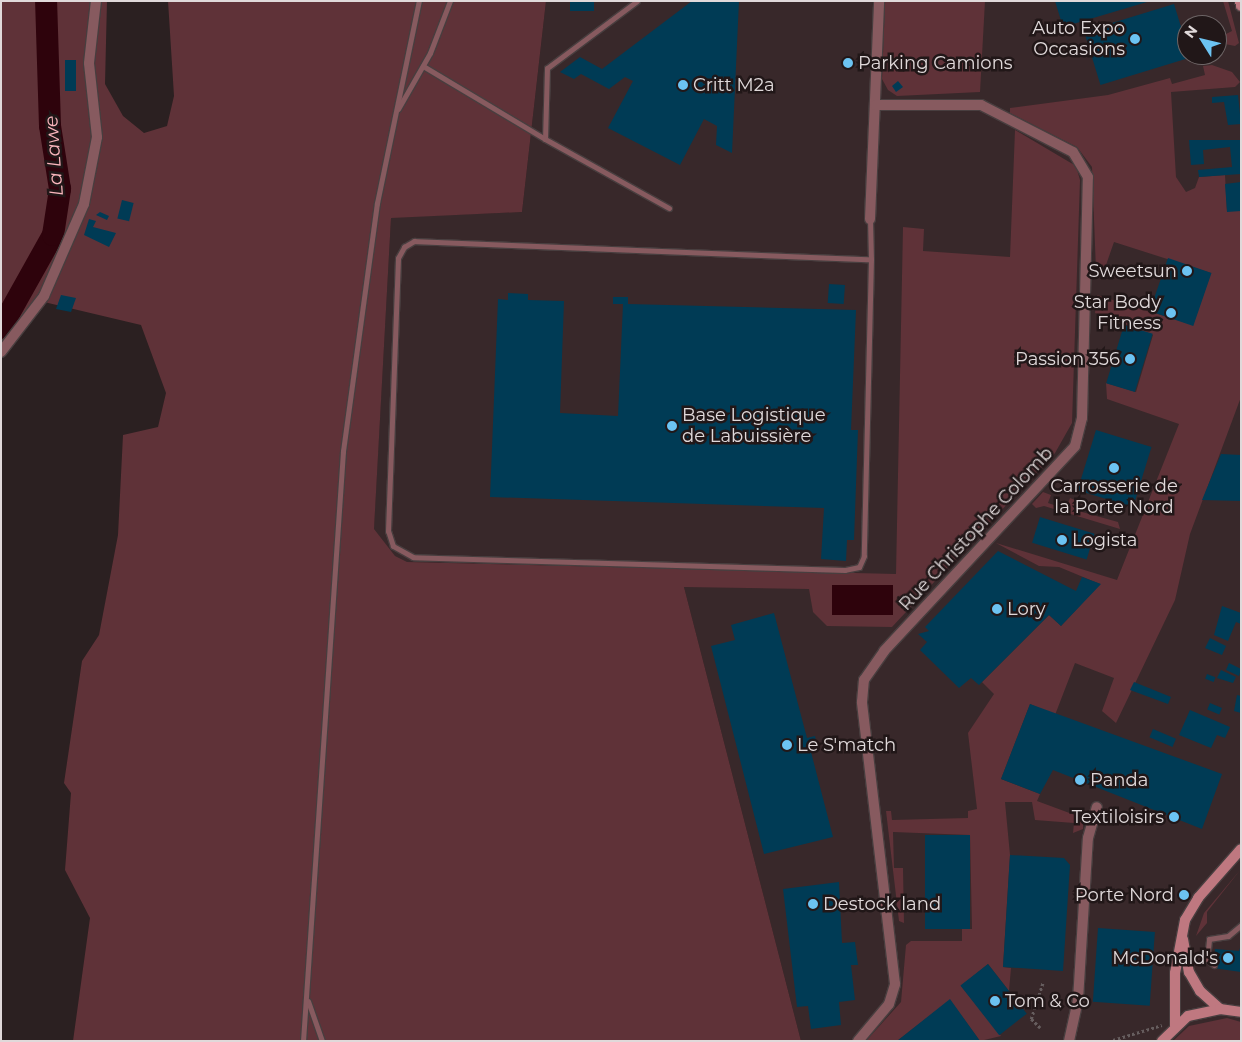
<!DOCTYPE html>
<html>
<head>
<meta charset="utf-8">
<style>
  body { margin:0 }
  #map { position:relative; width:1242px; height:1042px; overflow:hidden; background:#2b2021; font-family:Montserrat,sans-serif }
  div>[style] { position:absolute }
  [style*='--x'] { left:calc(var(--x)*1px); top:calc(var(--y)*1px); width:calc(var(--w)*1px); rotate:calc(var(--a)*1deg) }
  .built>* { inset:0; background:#38282a }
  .green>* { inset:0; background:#5f3238 }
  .water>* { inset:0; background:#2e030c; transform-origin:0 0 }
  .river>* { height:22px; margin:-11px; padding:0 11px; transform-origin:11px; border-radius:11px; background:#2e030c }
  .building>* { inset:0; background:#003b55; transform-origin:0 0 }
  .path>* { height:2.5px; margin-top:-1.25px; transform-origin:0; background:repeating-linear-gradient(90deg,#665d5e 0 2.5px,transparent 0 5px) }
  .roads { filter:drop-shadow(1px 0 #483e3f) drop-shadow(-1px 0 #483e3f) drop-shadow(0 1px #483e3f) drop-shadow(0 -1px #483e3f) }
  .service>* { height:5px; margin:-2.5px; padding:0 2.5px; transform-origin:2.5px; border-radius:2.5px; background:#875a5f }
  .minor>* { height:10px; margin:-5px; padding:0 5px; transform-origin:5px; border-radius:5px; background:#875a5f }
  .tertiary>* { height:10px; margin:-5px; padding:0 5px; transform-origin:5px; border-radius:5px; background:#875a5f }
  .secondary>* { height:10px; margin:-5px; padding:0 5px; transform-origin:5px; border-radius:5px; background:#bf7880 }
  .dots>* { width:14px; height:14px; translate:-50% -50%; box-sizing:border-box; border:2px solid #211718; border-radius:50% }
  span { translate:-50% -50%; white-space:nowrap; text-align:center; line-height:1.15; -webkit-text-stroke:5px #211718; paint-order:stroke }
  .poi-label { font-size:18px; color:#e0d9da }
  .right { translate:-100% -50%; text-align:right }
  .left { translate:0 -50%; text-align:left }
  .street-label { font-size:18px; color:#e0d9da }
  .water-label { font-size:19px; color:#fab5bc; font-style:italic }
  .frame { position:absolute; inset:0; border:2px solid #e0d9da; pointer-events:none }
  .north { position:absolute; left:1177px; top:15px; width:50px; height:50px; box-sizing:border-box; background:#211718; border:1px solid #6d6566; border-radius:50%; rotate:306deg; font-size:14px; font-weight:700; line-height:20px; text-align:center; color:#e0d9da }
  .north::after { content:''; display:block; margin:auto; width:18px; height:22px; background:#6cc3f2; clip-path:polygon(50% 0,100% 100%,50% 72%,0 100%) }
</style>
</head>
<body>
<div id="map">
  <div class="built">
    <i style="clip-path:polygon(evenodd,546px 1px,1241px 1px,1241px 1041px,801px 1041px,684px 587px,372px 562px,391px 217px,522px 212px,546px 1px,1187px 25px,1217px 25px,1217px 55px,1187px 55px,1187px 25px)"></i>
  </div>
  <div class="green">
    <i style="clip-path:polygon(1px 1px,107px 1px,105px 84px,123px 116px,144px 133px,167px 126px,174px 96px,168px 1px,546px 1px,522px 212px,391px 218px,374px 529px,395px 556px,407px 562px,896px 574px,903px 227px,924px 229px,923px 251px,1010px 257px,1015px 130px,1076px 166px,1080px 180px,1072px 423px,1055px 453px,892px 627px,827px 626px,813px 612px,809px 589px,684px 587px,801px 1041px,73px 1041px,90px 918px,65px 870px,71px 793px,64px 783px,82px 661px,99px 635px,118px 535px,123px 435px,158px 427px,166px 393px,141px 325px,44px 302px,1px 353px)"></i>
    <i style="clip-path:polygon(885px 1px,985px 1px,980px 92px,897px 96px,888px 90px,882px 79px)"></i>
    <i style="clip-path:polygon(1223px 1px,1228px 1px,1239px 43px,1235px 46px,1225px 44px,1222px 36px,1232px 31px)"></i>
    <i style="clip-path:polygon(1212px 65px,1232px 72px,1240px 82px,1235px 87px,1171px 92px,1176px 177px,1186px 192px,1195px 188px,1199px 177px,1225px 175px,1227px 211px,1241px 211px,1241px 397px,1190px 534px,1175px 600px,1116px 723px,1102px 711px,1114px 678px,1075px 663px,1055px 715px,1030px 704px,1001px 779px,1040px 794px,1037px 801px,1083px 818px,1083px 829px,1073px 833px,1074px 823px,1035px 820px,1032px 802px,1005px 802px,1010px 855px,1003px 967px,1011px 968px,1009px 991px,988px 964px,961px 986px,1001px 1036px,980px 1041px,950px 1000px,897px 1041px,866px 1041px,901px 1002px,906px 945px,911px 941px,962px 941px,962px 929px,972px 929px,970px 835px,893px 832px,894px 868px,903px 868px,904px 923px,899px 921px,886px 811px,891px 811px,892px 820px,968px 818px,968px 811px,977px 809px,968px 733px,994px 694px,982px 682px,1049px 615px,1061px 626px,1100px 584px,1059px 567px,1039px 566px,996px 543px,1117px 580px,1179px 424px,1107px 399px,1106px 383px,1136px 392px,1153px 335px,1095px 313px,1097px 295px,1193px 325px,1211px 273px,1114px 242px,1106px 265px,1096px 271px,1092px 167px,1077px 147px,1010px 113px,1010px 108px,1108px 95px,1170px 78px,1172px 84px,1205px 75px,1203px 66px)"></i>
    <i style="clip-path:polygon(1043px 492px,1051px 495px,1048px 503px,1066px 509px,1070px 498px,1075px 500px,1082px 512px,1118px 522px,1120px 529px,1044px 506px,1036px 508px,1032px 504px)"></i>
    <i style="clip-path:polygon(1241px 869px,1207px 912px,1207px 923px,1196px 936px,1204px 913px)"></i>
    <i style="clip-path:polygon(1227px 1018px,1241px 1022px,1241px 1041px,1173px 1041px,1189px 1026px)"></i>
  </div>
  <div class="water">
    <i style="left:832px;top:585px;width:61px;height:30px"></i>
  </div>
  <div class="river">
    <i style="--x:1;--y:328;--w:107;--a:-60.8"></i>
    <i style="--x:53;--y:235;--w:47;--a:-81.3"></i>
    <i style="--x:60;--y:189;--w:64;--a:-99"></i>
    <i style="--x:50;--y:126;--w:125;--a:-91.8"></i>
  </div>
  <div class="building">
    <i style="left:570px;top:1px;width:24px;height:10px"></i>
    <i style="clip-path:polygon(692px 1px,739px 1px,732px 153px,716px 145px,717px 126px,704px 119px,680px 165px,608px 128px,633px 81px,625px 77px,609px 89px,581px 74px,574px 79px,560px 72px,580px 57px,602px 69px)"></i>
    <i style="clip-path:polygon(1055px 1px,1147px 1px,1147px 2px,1063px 27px)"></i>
    <i style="left:1174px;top:4px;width:56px;height:94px;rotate:73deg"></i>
    <i style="left:65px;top:60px;width:11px;height:31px"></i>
    <i style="clip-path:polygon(898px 81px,903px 87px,896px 92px,892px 86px)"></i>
    <i style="clip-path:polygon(1238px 95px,1241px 124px,1228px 125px,1224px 102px,1212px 103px,1212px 97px)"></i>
    <i style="clip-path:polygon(1189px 140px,1241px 140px,1241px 174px,1199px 177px,1198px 170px,1232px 167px,1230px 147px,1203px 150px,1204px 164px,1191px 165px)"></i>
    <i style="clip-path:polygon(1241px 182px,1241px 211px,1227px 212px,1225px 184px)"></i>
    <i style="left:122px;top:200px;width:12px;height:19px;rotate:14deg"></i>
    <i style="clip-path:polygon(100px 212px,109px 216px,107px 220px,96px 215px)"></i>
    <i style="clip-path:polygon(89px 219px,96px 221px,93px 227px,116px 233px,109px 247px,84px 235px)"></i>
    <i style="left:1168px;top:258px;width:46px;height:56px;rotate:19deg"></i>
    <i style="left:829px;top:284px;width:16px;height:19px;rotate:4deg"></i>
    <i style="clip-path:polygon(508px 293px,528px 294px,528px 300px,564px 301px,560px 413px,618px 416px,623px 304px,613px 304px,613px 297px,628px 297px,628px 304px,856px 310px,851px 430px,858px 430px,854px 540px,847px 540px,846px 561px,821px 559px,824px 508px,490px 497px,498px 299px,508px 300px)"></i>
    <i style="clip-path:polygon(61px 295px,76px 298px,71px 312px,56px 309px)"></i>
    <i style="left:1124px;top:325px;width:30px;height:61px;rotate:17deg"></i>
    <i style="left:1096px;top:430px;width:58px;height:63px;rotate:17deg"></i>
    <i style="clip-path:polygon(1221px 454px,1241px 455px,1241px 501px,1202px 500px)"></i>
    <i style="left:1040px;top:517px;width:57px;height:27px;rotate:17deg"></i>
    <i style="clip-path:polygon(998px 551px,1076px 591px,1082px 577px,1101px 584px,1061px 626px,1049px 615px,979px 685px,971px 678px,959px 688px,920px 650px,927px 642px,918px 634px,929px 631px,925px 627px)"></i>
    <i style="clip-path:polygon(1222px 606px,1241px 613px,1241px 624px,1236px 622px,1228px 641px,1214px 635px)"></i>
    <i style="clip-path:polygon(774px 613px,807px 738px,815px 736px,818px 750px,811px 752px,833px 837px,764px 854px,711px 646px,735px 640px,731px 625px)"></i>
    <i style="clip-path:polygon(1210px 638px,1226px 646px,1222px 655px,1205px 648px)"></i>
    <i style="clip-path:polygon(1229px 663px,1241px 669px,1239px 676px,1226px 670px)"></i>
    <i style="clip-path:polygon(1221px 670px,1236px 677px,1233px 683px,1217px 678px)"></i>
    <i style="left:1207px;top:674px;width:9px;height:5px;rotate:21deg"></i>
    <i style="clip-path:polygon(1134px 682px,1171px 697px,1168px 704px,1130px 690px)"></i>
    <i style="clip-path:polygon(1237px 695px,1241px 696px,1241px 713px,1234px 711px)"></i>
    <i style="left:1210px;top:703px;width:13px;height:7px;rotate:23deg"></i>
    <i style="clip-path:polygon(1030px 704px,1222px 774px,1202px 829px,1053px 770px,1040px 794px,1001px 779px)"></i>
    <i style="clip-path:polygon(1190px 710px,1230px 727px,1225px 738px,1217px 735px,1211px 748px,1179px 735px)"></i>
    <i style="left:1153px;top:729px;width:25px;height:9px;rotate:23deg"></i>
    <i style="left:925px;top:835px;width:45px;height:94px"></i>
    <i style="clip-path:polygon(1010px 855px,1064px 858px,1070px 865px,1063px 971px,1003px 967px)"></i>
    <i style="clip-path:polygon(839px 882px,842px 943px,855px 942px,858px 965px,851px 965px,855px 1000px,839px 1002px,841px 1025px,811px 1029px,808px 1006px,797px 1007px,783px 889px)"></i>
    <i style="left:1098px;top:928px;width:57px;height:74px;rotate:4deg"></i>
    <i style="clip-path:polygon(1241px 945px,1241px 972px,1213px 968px,1215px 949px,1239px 951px)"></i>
    <i style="left:988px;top:964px;width:63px;height:35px;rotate:52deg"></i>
    <i style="clip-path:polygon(950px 999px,980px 1041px,897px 1041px)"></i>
  </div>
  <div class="path">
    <i style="--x:1040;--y:1028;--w:13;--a:-135"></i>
    <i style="--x:1031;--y:1019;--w:39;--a:-72"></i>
    <i style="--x:1113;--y:1040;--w:51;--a:-17"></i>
  </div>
  <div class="roads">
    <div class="service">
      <i style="--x:637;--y:1;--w:112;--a:143.3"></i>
      <i style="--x:547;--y:68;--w:71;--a:91.6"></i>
      <i style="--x:545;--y:139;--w:142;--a:29.1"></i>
      <i style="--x:423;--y:66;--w:142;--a:30.9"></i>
      <i style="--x:398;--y:109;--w:64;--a:-60.3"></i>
      <i style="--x:430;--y:53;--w:56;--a:-69"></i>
      <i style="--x:870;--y:219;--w:40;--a:88.6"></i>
      <i style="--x:871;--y:259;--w:297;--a:91.4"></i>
      <i style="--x:864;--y:556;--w:12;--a:114"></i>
      <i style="--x:859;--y:567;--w:14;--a:168"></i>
      <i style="--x:845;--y:570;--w:432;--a:-178.3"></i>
      <i style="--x:413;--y:557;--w:23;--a:-151"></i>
      <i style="--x:393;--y:546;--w:16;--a:-108"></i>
      <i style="--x:388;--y:531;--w:273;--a:-87.9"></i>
      <i style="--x:398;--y:258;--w:13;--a:-61"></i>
      <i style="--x:404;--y:247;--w:12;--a:-31"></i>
      <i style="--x:414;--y:241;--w:457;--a:2.3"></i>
      <i style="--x:1214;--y:965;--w:9;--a:-139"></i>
      <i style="--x:1207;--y:959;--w:20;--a:-84"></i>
      <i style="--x:1209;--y:939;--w:19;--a:-9"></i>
      <i style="--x:1228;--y:936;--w:17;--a:-40"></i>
      <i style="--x:308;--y:1001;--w:42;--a:70.7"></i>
      <i style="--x:303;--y:1041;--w:591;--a:-86.12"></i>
      <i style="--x:343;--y:451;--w:250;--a:-82.2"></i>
      <i style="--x:377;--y:203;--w:206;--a:-78.3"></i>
    </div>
    <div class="minor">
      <i style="--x:870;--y:219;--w:218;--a:-87.6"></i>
      <i style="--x:858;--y:1041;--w:48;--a:-50"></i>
      <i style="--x:889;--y:1004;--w:21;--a:-73"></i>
      <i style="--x:895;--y:984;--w:284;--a:-96.7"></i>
      <i style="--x:862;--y:702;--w:22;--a:-85"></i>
      <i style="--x:864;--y:680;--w:35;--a:-55"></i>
      <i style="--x:884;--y:651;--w:280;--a:-47"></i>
      <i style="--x:1075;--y:446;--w:29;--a:-76"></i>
      <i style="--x:1082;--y:418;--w:241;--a:-88.6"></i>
      <i style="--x:1088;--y:177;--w:29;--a:-121"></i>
      <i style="--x:1073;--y:152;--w:103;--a:-152.9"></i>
      <i style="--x:981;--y:105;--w:106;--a:180"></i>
      <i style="--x:1069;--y:1041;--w:42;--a:-77.6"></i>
      <i style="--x:1078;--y:1000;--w:162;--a:-86.5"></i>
      <i style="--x:1088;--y:838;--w:32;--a:-74"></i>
    </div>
    <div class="tertiary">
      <i style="--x:1;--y:352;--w:71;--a:-52.5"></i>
      <i style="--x:44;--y:296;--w:100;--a:-66.5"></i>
      <i style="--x:84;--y:204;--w:68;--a:-79"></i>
      <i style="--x:97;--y:137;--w:74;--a:-96.2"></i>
      <i style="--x:89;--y:63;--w:62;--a:-83.6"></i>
    </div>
    <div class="secondary">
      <i style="--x:1240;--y:1;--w:5;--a:79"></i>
      <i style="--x:1183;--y:939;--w:34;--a:80"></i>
      <i style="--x:1189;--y:972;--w:22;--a:60"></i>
      <i style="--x:1200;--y:991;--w:27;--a:42"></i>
      <i style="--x:1175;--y:1026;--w:53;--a:-90"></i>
      <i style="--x:1175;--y:973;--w:54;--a:-79.3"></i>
      <i style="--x:1185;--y:920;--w:26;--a:-59"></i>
      <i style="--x:1198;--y:898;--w:65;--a:-48.7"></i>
      <i style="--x:1162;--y:1041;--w:36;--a:-44"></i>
      <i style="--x:1188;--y:1016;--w:33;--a:-12"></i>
      <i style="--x:1220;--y:1009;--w:21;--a:8"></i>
    </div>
  </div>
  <div class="dots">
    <i style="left:1135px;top:39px;background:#6cc3f2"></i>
    <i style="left:848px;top:63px;background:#6cc3f2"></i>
    <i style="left:683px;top:85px;background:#6cc3f2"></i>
    <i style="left:1187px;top:271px;background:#6cc3f2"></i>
    <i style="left:1171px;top:313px;background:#6cc3f2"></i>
    <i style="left:1130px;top:359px;background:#6cc3f2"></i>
    <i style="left:672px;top:426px;background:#6cc3f2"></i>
    <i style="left:1114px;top:468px;background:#6cc3f2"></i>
    <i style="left:1062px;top:540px;background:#6cc3f2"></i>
    <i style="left:997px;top:609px;background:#6cc3f2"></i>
    <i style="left:787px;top:745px;background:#6cc3f2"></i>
    <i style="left:1080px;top:780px;background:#6cc3f2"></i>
    <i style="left:1174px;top:817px;background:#6cc3f2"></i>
    <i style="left:1184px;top:895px;background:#6cc3f2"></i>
    <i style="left:813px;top:904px;background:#6cc3f2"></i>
    <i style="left:1228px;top:958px;background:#6cc3f2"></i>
    <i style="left:995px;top:1001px;background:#6cc3f2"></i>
  </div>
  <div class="poi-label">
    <span class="right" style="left:1125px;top:39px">Auto Expo<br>Occasions</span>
    <span class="left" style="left:858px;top:63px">Parking Camions</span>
    <span class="left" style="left:693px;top:85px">Critt M2a</span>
    <span class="right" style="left:1177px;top:271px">Sweetsun</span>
    <span class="right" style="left:1161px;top:313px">Star Body<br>Fitness</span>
    <span class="right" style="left:1120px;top:359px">Passion 356</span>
    <span class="left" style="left:682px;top:426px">Base Logistique<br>de Labuissière</span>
    <span style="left:1114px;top:497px">Carrosserie de<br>la Porte Nord</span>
    <span class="left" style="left:1072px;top:540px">Logista</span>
    <span class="left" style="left:1007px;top:609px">Lory</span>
    <span class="left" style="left:797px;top:745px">Le S'match</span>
    <span class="left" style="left:1090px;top:780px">Panda</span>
    <span class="right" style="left:1164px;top:817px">Textiloisirs</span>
    <span class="right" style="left:1174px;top:895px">Porte Nord</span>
    <span class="left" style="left:823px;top:904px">Destock land</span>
    <span class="right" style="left:1218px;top:958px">McDonald's</span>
    <span class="left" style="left:1005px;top:1001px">Tom &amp; Co</span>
  </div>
  <div class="street-label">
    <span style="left:976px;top:529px;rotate:-47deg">Rue Christophe Colomb</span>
  </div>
  <div class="water-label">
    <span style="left:54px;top:156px;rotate:-94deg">La Lawe</span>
  </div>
  <div class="frame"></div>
  <div class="north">N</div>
</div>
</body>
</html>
